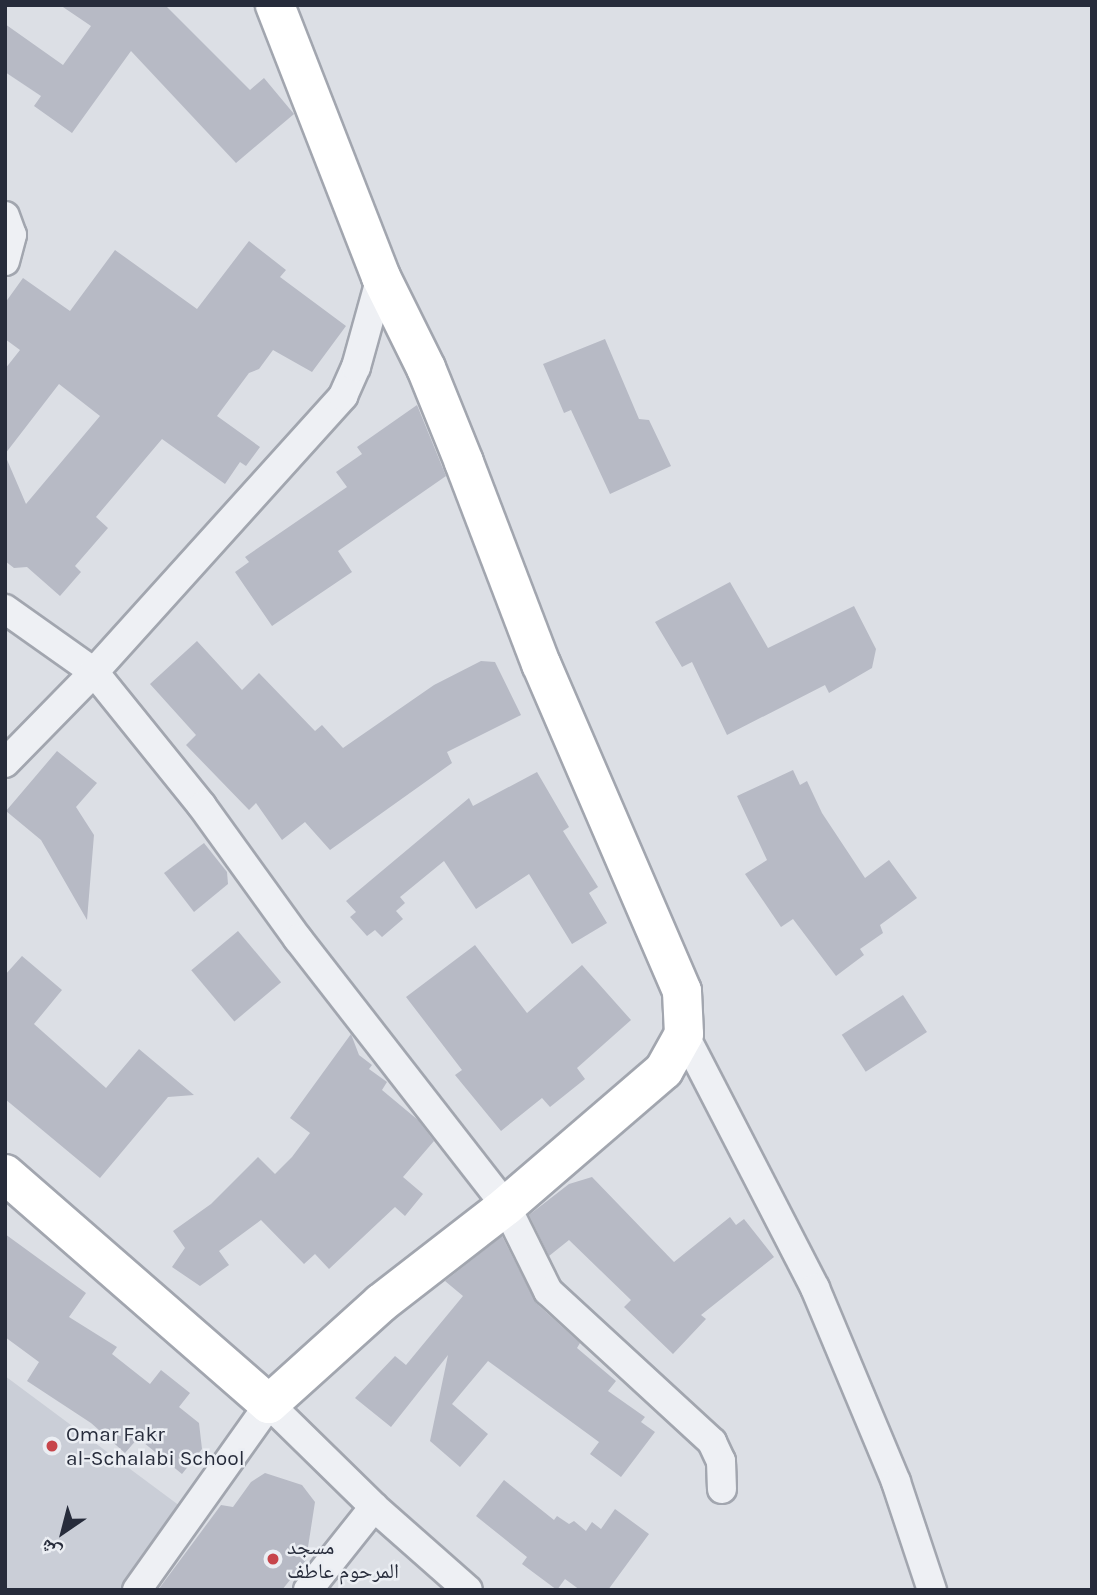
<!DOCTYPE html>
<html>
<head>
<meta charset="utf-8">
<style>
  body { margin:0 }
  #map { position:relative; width:1097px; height:1595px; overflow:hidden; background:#dcdfe5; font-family:Karla,"Noto Naskh Arabic",sans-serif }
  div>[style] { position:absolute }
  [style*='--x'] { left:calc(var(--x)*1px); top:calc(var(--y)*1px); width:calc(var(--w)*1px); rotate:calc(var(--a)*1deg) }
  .built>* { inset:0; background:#caced7 }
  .building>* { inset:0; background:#b7bac5; transform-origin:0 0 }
  .roads { filter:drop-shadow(2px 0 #a2a6af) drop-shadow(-2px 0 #a2a6af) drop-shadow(0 2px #a2a6af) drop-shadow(0 -2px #a2a6af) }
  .street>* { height:28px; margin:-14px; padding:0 14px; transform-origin:14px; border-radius:14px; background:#eef0f4 }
  .secondary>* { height:38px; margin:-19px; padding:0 19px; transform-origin:19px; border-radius:19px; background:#fff }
  .dots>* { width:19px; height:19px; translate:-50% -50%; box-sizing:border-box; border:4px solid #ebeef3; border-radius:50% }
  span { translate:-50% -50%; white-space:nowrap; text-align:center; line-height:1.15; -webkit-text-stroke:5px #ebeef3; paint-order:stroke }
  .poi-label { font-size:21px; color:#272c3b }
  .left { translate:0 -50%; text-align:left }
  .frame { position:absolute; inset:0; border:7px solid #272c3b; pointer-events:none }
  .north { position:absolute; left:28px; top:1497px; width:70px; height:70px; -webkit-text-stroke:5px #ebeef3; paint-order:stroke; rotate:215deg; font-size:19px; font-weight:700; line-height:28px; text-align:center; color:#272c3b }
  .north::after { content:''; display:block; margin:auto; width:24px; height:32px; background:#272c3b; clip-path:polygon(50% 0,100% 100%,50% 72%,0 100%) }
</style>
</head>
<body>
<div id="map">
  <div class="built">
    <i style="clip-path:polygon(5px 1376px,192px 1515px,134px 1590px,5px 1590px)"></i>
  </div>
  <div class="building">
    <i style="clip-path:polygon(60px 5px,165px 5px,250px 90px,264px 78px,294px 114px,236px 163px,131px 51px,72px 133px,34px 106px,41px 96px,5px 72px,5px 24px,63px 65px,91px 26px)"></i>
    <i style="clip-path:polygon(249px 241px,286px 270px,280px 277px,346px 326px,312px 372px,273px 350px,259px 369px,249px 373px,217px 416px,260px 447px,246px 466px,240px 462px,225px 484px,162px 439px,96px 517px,108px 528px,75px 566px,81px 572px,60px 596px,27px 567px,14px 568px,5px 561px,5px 455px,26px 504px,100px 416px,59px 384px,5px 454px,5px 369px,20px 350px,5px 339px,5px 303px,23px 278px,70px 311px,115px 250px,197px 309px)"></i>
    <i style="clip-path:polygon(605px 339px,639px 419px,649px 420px,671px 466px,610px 494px,571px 410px,564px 413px,543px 364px)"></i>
    <i style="clip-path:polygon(417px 405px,446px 476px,338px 551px,352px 572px,272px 626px,235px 572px,249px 562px,245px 557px,347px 487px,336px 472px,362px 454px,357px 447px)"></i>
    <i style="clip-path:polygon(730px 582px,768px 648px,854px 606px,876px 649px,872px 668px,829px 693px,825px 685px,727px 735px,692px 662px,682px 667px,655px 622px)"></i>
    <i style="clip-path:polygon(197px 641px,242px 690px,259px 673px,315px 731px,322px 725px,343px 748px,434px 685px,481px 661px,495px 662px,521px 715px,447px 752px,452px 763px,330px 850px,305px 822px,282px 840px,256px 803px,249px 810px,186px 745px,196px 735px,150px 684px)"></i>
    <i style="clip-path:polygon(57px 751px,97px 783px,76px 807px,94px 835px,87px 920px,41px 840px,6px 811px)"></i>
    <i style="clip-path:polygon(793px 770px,800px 785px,807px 781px,822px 813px,865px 878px,889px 860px,917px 898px,880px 925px,883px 933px,860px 949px,864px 955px,836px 976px,793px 919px,781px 927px,745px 874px,767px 860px,737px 796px)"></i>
    <i style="clip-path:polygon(537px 772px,569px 827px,563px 831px,598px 887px,589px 893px,607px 923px,572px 944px,529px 874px,476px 909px,444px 861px,400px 897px,405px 903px,396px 911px,403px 919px,382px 937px,375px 930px,367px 936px,350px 917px,356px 912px,346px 901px,469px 798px,473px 806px)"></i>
    <i style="clip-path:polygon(204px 843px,227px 872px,228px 884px,194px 912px,164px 873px)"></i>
    <i style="left:238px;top:931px;width:67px;height:61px;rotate:50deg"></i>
    <i style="clip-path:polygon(475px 945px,527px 1013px,582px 965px,631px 1020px,577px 1068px,585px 1079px,550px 1107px,542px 1098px,501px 1131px,455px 1075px,462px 1070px,406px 997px)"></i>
    <i style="clip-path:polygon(22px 956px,62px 990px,34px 1024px,106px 1088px,139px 1049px,194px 1095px,168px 1097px,100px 1178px,5px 1099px,5px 975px)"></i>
    <i style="left:903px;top:995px;width:44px;height:73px;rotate:57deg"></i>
    <i style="clip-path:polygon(351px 1034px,359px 1055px,372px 1065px,369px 1069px,387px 1082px,382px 1090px,418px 1120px,434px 1141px,403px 1177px,423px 1194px,405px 1216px,395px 1207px,329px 1269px,315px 1254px,304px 1264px,261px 1220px,219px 1251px,229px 1265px,200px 1286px,172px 1267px,185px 1248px,173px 1231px,211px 1204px,258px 1157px,275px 1174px,292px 1157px,310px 1133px,290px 1118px)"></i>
    <i style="clip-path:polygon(592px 1177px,674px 1262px,730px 1217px,736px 1225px,744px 1219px,774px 1257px,701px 1315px,706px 1319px,673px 1354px,624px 1307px,631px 1300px,569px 1240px,549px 1256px,529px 1215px,569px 1184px)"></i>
    <i style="clip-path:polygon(5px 1234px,86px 1293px,69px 1317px,117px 1347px,112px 1354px,150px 1384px,161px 1370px,190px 1393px,179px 1407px,199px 1423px,202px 1449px,182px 1474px,138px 1438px,125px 1453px,91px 1423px,27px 1381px,39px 1362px,5px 1337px)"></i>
    <i style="clip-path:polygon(502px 1236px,536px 1303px,580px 1343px,577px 1348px,616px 1381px,608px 1391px,645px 1417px,641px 1422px,655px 1432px,621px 1477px,590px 1454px,599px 1442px,488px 1361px,452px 1404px,488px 1434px,460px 1467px,430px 1441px,448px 1355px,391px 1427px,355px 1398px,395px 1356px,406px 1365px,463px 1296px,445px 1281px)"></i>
    <i style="clip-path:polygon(265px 1473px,302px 1485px,315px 1502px,306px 1560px,282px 1590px,158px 1590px,221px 1505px,233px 1507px,251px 1482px)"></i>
    <i style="clip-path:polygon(504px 1480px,554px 1520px,557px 1516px,569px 1524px,574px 1521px,586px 1531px,592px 1522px,601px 1529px,615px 1509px,649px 1534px,608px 1590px,580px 1590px,565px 1579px,557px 1590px,522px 1564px,527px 1557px,476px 1516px)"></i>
  </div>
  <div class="roads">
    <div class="street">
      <i style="--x:5;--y:216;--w:20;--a:70"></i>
      <i style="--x:12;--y:235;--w:27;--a:105"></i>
      <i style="--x:5;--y:609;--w:109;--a:35.3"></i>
      <i style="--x:94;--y:672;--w:172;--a:51.1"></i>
      <i style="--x:202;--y:806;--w:164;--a:54.2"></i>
      <i style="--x:298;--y:939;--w:338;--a:52.1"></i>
      <i style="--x:506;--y:1206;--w:95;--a:63.7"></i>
      <i style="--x:548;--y:1291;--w:223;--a:42.6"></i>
      <i style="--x:712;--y:1442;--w:21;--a:65"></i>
      <i style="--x:721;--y:1461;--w:28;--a:88"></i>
      <i style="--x:5;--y:763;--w:127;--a:-45.6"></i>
      <i style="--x:94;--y:672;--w:372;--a:-47.9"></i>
      <i style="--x:343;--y:396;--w:32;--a:-66"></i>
      <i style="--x:356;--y:367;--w:93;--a:-74.5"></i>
      <i style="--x:684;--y:1034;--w:286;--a:62.7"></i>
      <i style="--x:815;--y:1288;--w:210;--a:67.3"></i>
      <i style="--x:896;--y:1482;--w:114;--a:71.6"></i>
      <i style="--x:137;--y:1590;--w:228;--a:-54.6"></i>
      <i style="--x:269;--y:1404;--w:147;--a:44.4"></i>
      <i style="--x:374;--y:1507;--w:125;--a:41.4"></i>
      <i style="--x:308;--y:1590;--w:106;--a:-51.5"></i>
    </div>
    <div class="secondary">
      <i style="--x:5;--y:1174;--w:350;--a:41.1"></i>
      <i style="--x:269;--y:1404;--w:151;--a:-42"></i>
      <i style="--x:381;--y:1303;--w:158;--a:-37.8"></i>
      <i style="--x:506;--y:1206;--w:208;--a:-40.7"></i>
      <i style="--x:664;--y:1070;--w:41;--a:-60.9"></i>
      <i style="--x:684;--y:1034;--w:43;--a:-92.7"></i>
      <i style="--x:682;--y:991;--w:356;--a:-113.3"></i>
      <i style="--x:541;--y:664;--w:216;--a:-110.9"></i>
      <i style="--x:464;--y:462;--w:101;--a:-112"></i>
      <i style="--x:426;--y:368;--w:102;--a:-116.3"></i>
      <i style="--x:381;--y:277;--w:292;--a:-111.3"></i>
    </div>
  </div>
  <div class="dots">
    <i style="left:52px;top:1446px;background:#c7454b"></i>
    <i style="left:273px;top:1559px;background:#c7454b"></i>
  </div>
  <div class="poi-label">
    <span class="left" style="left:66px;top:1446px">Omar Fakr<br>al-Schalabi School</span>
    <span class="left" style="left:287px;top:1559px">مسجد<br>المرحوم عاطف</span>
  </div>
  <div class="frame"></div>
  <div class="north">ش</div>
</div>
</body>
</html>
